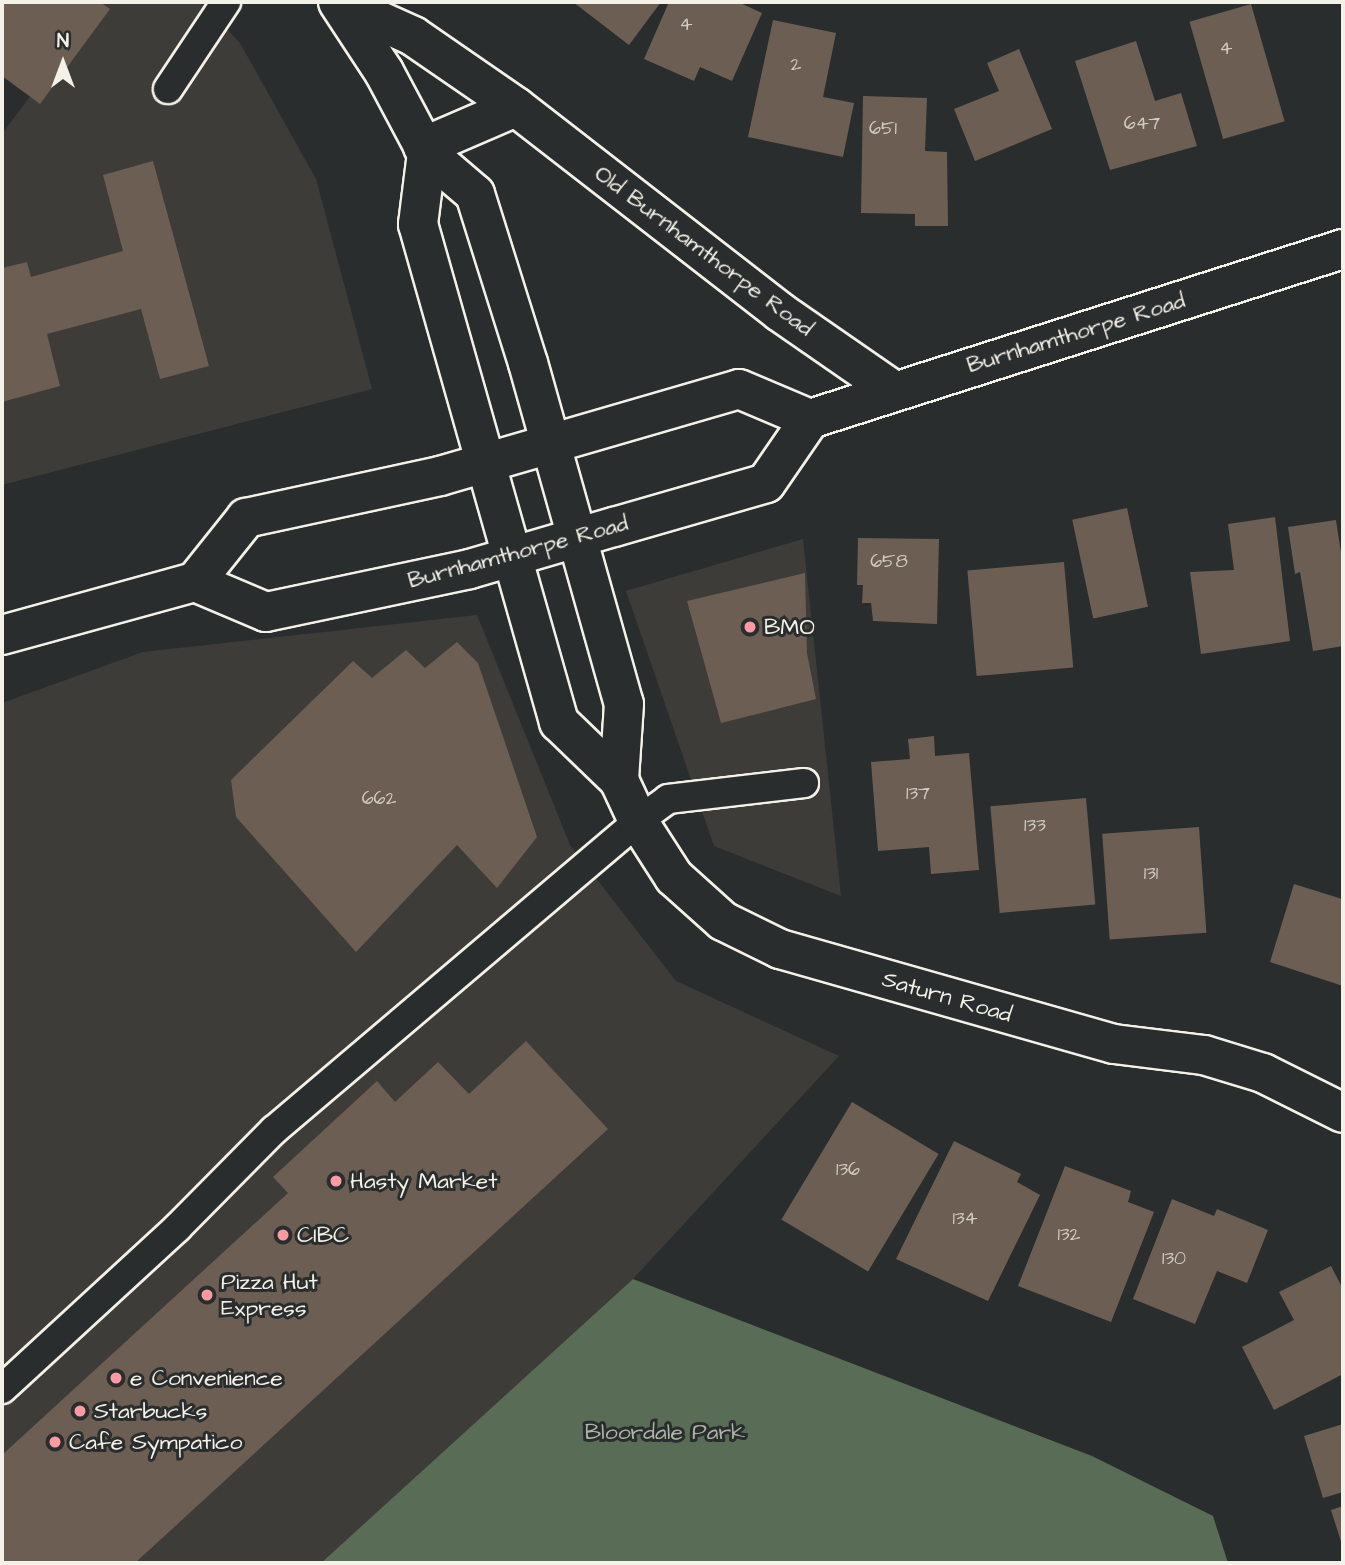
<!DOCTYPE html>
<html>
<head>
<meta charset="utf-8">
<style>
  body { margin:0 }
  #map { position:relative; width:1345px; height:1565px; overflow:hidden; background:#2a2d2e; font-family:"Architects Daughter",sans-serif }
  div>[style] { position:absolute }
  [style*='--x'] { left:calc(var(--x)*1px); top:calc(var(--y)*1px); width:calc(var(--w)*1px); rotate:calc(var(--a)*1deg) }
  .built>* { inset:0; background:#3e3c39 }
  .green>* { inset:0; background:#586c56 }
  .building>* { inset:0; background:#6c5e52; transform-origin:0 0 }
  .roads { filter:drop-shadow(2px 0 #f4f1e8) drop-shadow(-2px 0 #f4f1e8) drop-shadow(0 2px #f4f1e8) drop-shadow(0 -2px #f4f1e8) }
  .lane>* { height:28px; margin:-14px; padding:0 14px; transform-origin:14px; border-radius:14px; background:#2a2d2e }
  .street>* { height:38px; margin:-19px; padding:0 19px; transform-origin:19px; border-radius:19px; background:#2a2d2e }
  .secondary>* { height:38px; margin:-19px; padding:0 19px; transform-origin:19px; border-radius:19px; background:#2a2d2e }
  .dots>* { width:19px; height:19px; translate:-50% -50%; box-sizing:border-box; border:4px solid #2a2d2e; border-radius:50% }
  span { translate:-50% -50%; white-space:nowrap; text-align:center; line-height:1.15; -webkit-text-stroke:6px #2a2d2e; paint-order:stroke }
  .number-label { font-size:19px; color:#d2ccc2 }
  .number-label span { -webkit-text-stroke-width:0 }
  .street-label { font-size:23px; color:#f4f1e8 }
  .poi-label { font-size:23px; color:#f4f1e8 }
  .left { translate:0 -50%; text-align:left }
  .park-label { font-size:23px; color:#aeb5a6 }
  .frame { position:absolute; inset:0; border:4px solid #f4f1e8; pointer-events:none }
  .north { position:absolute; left:28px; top:28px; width:70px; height:70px; -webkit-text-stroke:5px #2a2d2e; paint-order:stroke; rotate:0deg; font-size:19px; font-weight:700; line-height:28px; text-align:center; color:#f4f1e8 }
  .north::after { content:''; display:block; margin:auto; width:24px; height:32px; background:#f4f1e8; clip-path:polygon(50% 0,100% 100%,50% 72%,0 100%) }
</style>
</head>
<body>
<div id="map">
  <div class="built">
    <i style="clip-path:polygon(100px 2px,201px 2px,240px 43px,316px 179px,372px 389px,2px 485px,2px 134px)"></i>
    <i style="clip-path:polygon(803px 539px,841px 896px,714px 846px,626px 591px)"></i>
    <i style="clip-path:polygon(477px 615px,570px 845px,676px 981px,839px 1056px,633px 1279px,321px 1563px,2px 1563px,2px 703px,143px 652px)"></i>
  </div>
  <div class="green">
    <i style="clip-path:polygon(633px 1279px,1092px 1456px,1213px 1516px,1228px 1563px,321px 1563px)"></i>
  </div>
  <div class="building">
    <i style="clip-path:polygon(2px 2px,100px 2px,110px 9px,40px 104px,2px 76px)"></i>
    <i style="clip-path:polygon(573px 2px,661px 2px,629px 45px)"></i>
    <i style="clip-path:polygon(669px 2px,738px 2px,762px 13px,732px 81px,700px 67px,694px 81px,644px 59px)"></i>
    <i style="left:1251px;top:4px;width:122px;height:64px;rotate:74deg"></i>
    <i style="clip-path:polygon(773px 20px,836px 33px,823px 97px,854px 103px,843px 157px,748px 137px)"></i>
    <i style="clip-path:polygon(1136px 41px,1155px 101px,1181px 93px,1197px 146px,1110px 170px,1075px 61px)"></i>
    <i style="clip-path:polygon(1019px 49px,1052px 129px,975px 161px,954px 109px,999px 91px,987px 63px)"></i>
    <i style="clip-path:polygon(863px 96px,927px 98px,925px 151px,947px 152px,948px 226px,915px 226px,915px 214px,861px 213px)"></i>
    <i style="clip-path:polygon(153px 161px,209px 366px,160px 379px,141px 309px,47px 334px,60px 386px,2px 402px,2px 268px,27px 262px,31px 277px,123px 251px,103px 175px)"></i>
    <i style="left:1127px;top:508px;width:101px;height:56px;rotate:78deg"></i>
    <i style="clip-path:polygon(1275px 517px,1290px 641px,1201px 654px,1190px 572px,1234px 570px,1228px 524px)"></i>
    <i style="clip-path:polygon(1336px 520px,1343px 566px,1343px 646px,1313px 651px,1300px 572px,1295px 574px,1288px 527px)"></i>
    <i style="clip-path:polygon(858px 538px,939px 539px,937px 624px,873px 621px,871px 603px,862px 603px,863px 585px,857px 585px)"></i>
    <i style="left:1064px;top:562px;width:106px;height:97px;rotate:85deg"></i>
    <i style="clip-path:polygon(805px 573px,807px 653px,816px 699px,721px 723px,687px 601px)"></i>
    <i style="clip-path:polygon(457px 642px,478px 663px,537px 837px,497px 888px,457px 845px,356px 952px,236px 817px,231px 780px,353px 661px,372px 678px,406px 650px,425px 668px)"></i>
    <i style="clip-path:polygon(934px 736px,935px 756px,969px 753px,979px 870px,931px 874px,929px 847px,878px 851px,871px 762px,910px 759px,908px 739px)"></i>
    <i style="left:1086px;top:798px;width:107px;height:96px;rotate:85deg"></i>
    <i style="left:1199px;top:827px;width:106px;height:97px;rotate:86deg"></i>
    <i style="clip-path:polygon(1294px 884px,1342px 899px,1343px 986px,1270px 962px)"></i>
    <i style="clip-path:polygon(526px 1041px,608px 1129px,135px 1563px,2px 1563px,2px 1455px,288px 1193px,273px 1177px,377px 1081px,395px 1102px,438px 1062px,469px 1094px)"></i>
    <i style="left:852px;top:1102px;width:101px;height:137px;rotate:31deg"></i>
    <i style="clip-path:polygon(954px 1141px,1021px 1174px,1017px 1182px,1040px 1195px,988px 1301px,896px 1259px)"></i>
    <i style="clip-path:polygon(1065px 1166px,1131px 1191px,1128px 1202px,1154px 1212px,1111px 1322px,1018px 1286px)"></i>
    <i style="clip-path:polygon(1172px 1199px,1214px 1216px,1217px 1209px,1268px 1230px,1247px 1283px,1217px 1271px,1195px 1324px,1133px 1299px)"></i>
    <i style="clip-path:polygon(1331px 1266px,1343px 1289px,1343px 1374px,1274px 1410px,1242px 1347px,1294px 1320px,1279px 1292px)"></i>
    <i style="clip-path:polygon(1343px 1424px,1343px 1492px,1323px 1498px,1304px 1436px)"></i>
    <i style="clip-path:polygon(1343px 1506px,1343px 1548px,1331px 1510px)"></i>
  </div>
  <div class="roads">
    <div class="lane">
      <i style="--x:168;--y:89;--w:105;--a:-56.3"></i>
      <i style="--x:2;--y:1389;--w:238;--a:-42.6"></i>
      <i style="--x:177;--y:1228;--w:138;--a:-45.3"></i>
      <i style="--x:274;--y:1130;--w:477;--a:-40.3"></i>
      <i style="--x:638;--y:821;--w:37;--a:-36"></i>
      <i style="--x:668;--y:799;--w:137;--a:-6.7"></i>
    </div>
    <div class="street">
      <i style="--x:338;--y:2;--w:84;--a:56.7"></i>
      <i style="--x:384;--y:72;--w:92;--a:62"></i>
      <i style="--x:427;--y:153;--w:63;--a:40.5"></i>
      <i style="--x:475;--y:194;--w:177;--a:72.6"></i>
      <i style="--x:528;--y:363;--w:354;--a:74.3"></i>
      <i style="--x:624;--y:704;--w:76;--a:93.8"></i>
      <i style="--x:619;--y:780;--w:45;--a:65.1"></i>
      <i style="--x:638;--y:821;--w:67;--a:57.3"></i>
      <i style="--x:674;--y:877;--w:66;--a:41.9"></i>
      <i style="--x:723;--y:921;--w:64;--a:26.2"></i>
      <i style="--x:780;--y:949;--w:347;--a:15.9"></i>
      <i style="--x:1114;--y:1044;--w:91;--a:7"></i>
      <i style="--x:1204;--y:1055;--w:62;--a:17"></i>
      <i style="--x:1263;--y:1073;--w:89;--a:26.6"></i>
      <i style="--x:340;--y:3;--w:80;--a:24.3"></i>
      <i style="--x:413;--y:36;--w:125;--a:34.6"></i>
      <i style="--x:516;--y:107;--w:334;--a:37.8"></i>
      <i style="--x:780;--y:312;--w:139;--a:34.7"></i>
      <i style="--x:423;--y:147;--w:101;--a:-23.3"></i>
      <i style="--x:427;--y:153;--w:72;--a:97.2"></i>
      <i style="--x:418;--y:224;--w:518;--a:74.19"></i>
      <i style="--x:559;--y:722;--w:83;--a:44"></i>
    </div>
    <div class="secondary">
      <i style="--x:195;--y:582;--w:77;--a:22.9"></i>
      <i style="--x:266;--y:612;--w:208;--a:-11.9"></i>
      <i style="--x:470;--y:569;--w:150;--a:-16.3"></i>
      <i style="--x:614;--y:527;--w:158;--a:-16.1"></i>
      <i style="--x:766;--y:483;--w:78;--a:-55.5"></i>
      <i style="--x:810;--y:419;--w:559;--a:-17.69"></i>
      <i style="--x:2;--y:635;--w:200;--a:-15.4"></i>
      <i style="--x:195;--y:582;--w:82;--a:-51.4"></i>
      <i style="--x:246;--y:518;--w:198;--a:-12.2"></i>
      <i style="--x:440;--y:476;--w:311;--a:-16.2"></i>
      <i style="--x:739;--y:389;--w:77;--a:22.9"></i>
    </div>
  </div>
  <div class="dots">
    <i style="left:750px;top:627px;background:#ff9aa2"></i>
    <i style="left:336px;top:1181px;background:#ff9aa2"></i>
    <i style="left:283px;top:1235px;background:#ff9aa2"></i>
    <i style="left:207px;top:1295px;background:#ff9aa2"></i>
    <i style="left:116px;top:1378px;background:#ff9aa2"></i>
    <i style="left:80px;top:1411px;background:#ff9aa2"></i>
    <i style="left:55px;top:1442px;background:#ff9aa2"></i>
  </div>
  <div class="number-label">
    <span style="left:686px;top:25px">4</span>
    <span style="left:1226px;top:49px">4</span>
    <span style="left:796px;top:65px">2</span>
    <span style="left:1142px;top:124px">647</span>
    <span style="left:883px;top:129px">651</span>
    <span style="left:889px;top:562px">658</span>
    <span style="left:918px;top:794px">137</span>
    <span style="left:379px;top:799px">662</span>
    <span style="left:1035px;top:826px">133</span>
    <span style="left:1151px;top:874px">131</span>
    <span style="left:848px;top:1170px">136</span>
    <span style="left:965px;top:1219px">134</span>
    <span style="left:1069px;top:1235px">132</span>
    <span style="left:1174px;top:1259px">130</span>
  </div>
  <div class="street-label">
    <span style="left:704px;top:251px;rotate:37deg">Old Burnhamthorpe Road</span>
    <span style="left:1076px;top:333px;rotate:-17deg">Burnhamthorpe Road</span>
    <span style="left:518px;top:552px;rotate:-15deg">Burnhamthorpe Road</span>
    <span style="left:947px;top:997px;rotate:16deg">Saturn Road</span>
  </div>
  <div class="poi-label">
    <span class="left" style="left:764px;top:627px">BMO</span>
    <span class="left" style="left:350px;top:1181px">Hasty Market</span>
    <span class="left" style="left:297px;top:1235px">CIBC</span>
    <span class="left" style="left:221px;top:1295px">Pizza Hut<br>Express</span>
    <span class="left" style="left:130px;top:1378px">e Convenience</span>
    <span class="left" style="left:94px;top:1411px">Starbucks</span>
    <span class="left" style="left:69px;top:1442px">Cafe Sympatico</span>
  </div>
  <div class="park-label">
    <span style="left:665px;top:1432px">Bloordale Park</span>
  </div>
  <div class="frame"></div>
  <div class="north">N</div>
</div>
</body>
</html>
